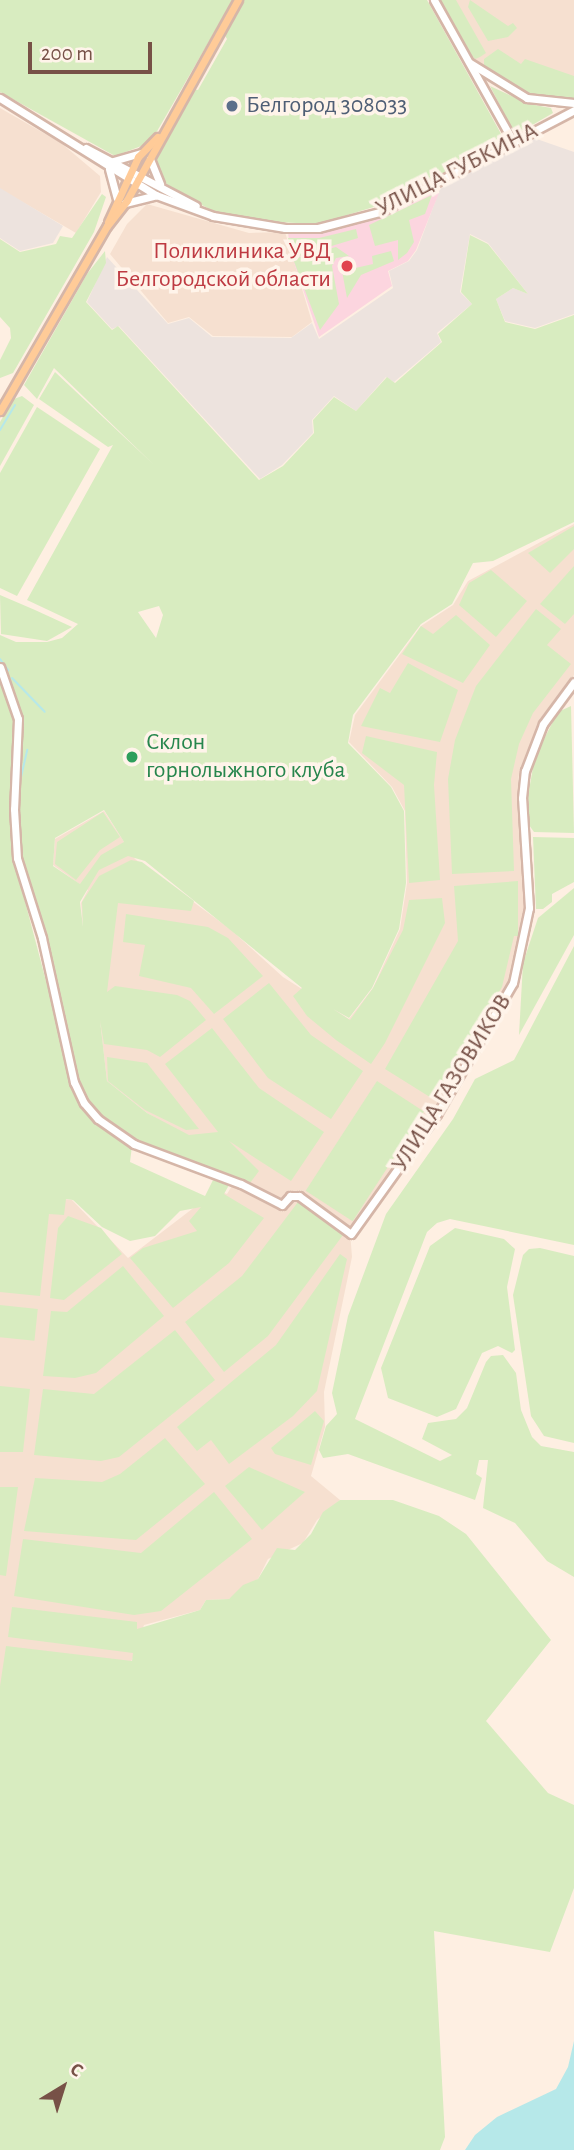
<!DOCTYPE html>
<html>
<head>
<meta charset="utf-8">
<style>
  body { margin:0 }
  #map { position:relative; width:574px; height:2150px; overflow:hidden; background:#feefe2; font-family:"Alegreya Sans",sans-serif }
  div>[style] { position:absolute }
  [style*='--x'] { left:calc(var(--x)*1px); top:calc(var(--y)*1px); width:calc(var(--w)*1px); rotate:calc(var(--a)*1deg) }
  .residential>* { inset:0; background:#f6e0d0 }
  .industrial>* { inset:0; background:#ede3de }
  .medical>* { inset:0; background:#fcd5df }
  .green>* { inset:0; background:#d8ecc0; transform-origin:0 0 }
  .water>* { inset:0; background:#b6e8e9 }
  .stream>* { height:2px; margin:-1px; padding:0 1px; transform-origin:1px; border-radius:1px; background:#b6e8e9 }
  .roads { filter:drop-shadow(2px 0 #d5b6a8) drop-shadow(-2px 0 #d5b6a8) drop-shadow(0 2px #d5b6a8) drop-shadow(0 -2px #d5b6a8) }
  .secondary>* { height:7px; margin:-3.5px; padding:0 3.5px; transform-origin:3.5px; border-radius:3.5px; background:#fff }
  .primary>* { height:7px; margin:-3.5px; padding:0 3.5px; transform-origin:3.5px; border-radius:3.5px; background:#ffcb98 }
  .dots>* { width:19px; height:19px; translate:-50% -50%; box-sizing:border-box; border:4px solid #fff4ea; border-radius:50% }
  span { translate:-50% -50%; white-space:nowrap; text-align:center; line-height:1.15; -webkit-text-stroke:7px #fff4ea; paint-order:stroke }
  .service-label { font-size:24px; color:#4e5e75 }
  .left { translate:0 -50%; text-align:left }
  .street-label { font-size:24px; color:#775147 }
  .health-label { font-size:24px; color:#be3a42 }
  .right { translate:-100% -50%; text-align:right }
  .leisure-label { font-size:24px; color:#27864d }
  .north { position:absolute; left:28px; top:2052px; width:70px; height:70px; -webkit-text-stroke:5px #fff4ea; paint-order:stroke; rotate:38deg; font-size:19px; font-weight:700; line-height:28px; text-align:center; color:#775147 }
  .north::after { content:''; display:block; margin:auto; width:24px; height:32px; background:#775147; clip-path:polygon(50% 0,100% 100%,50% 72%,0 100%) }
  .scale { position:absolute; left:28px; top:42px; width:124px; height:32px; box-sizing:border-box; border:4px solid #775147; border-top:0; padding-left:9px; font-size:21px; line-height:24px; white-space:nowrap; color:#775147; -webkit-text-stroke:5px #fff4ea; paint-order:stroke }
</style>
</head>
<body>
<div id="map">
  <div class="residential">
    <i style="clip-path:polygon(437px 0,574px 0,574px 100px,522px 93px,484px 70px,462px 46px)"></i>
    <i style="clip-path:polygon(0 108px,61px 143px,100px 176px,101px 192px,76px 233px,0 189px)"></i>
    <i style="clip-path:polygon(147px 204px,249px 233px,285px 232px,312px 322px,292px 337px,213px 336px,189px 317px,168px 323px,110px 254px,127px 224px)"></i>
    <i style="clip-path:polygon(574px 524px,574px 675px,540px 719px,519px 773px,517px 804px,527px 908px,520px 952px,508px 989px,437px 1111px,350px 1231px,352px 1257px,324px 1392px,325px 1427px,311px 1476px,340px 1500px,317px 1520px,303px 1543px,268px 1559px,258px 1579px,229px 1599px,206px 1600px,200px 1610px,144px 1625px,132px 1660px,112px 1692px,17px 1692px,0 1686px,0 1231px,25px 1194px,72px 1200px,128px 1258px,217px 1190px,227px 1194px,242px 1169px,147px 1113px,107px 1081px,99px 1012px,109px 974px,71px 969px,66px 927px,83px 926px,81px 903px,88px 890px,53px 865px,55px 839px,104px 811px,135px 859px,230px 929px,283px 977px,349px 1019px,373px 988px,400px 929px,407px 883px,405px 811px,392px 787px,349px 742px,355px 715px,421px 626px,453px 605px,468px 581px)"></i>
  </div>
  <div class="industrial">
    <i style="clip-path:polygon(531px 137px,574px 152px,574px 314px,535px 328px,505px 321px,496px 299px,513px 288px,528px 294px,488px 243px,470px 234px,460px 292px,472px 304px,437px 333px,441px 342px,394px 382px,386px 377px,356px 411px,334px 396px,312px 420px,313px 433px,282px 465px,260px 479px,119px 326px,112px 329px,87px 302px,107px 257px,168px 324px,189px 318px,212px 337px,291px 338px,312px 323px,319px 339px,393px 288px,389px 271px,409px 261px,417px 250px,440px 189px)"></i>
    <i style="clip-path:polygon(0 188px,63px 226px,53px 243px,20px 251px,0 238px)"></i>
  </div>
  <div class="medical">
    <i style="clip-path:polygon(435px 189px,439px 193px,416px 250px,408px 261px,388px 271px,392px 286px,319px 337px,291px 254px,288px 233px,318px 233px,367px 221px)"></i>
  </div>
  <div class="green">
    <i style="clip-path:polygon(0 0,233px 0,156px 133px,144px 145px,115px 156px,0 92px)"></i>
    <i style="clip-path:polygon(244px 0,427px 0,505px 141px,403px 198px,318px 224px,255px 221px,215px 212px,189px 198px,162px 181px,153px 159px,192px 89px,198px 90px,227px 39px,224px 34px)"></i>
    <i style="clip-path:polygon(438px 0,456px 0,486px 53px,480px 57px,475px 59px,463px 45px)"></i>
    <i style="clip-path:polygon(470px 0,508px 26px,513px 23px,517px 28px,508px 37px,488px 41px,468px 7px)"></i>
    <i style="clip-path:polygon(498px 49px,521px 64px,525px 59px,574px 76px,574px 100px,522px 92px,484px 69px,484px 59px)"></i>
    <i style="clip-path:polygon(490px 86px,529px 104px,551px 108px,553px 113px,522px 131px,513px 131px)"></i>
    <i style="clip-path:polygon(102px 194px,106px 197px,94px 232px,13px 373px,0 378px,0 360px,11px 338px,10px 328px,0 317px,0 239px,20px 252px,56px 244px,60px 236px,72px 238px)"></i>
    <i style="clip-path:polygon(432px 195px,425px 214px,409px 220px,414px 242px,407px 253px,398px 260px,398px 240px,375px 246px,369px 225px)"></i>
    <i style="clip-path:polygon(356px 229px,358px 238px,292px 258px,288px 238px,319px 238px)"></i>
    <i style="clip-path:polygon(evenodd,470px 235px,488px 244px,528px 294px,513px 288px,496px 299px,505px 322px,535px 329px,574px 315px,574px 522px,493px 561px,473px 563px,452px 604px,421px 624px,353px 715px,348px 743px,391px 787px,404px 811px,406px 883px,399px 929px,372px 988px,349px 1018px,333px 1009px,350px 1020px,373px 988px,403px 930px,409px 900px,442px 898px,445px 923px,385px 1043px,371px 1064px,336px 1040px,307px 1016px,293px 996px,302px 988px,145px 861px,128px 856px,99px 870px,80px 902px,83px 927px,82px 902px,99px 876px,131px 860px,142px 862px,194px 901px,191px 911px,118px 903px,107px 992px,115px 986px,177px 995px,190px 1001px,206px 1020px,160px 1057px,147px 1050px,104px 1044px,100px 1020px,107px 1081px,147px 1113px,189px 1135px,218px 1132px,165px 1064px,212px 1028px,259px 1088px,324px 1132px,291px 1181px,229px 1141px,259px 1171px,250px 1183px,135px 1141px,94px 1113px,75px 1080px,19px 858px,19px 719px,9px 678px,0 664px,0 635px,16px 642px,47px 642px,62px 638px,78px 624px,27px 600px,113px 445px,108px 447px,39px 399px,55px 372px,153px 464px,54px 368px,37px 399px,24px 385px,87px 274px,105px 251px,106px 263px,86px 302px,112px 330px,118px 326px,259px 480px,283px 466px,314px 433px,313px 420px,334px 397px,356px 411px,387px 377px,395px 383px,442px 342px,438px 334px,472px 304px,461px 292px,470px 235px,159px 606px,163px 615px,156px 638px,138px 612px,159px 606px,470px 235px,104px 810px,124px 842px,101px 855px,80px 884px,53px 866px,55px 838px,104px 810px)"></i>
    <i style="clip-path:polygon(336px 247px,349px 256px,336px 258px,332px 266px,339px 304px,320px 330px,293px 259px)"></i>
    <i style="clip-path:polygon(391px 251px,394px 261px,361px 275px,347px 298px,342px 271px,373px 264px,372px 256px)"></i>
    <i style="clip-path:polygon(22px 396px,34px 405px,0 466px,0 422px,14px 399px)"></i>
    <i style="clip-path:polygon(37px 407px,100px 449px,17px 596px,0 588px,0 473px)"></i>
    <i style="clip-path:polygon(574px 526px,574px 549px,550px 573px,528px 553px)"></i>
    <i style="clip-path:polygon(574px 566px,574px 614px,565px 624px,540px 604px)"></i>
    <i style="clip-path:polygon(491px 570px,527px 601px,496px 637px,459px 605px,469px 583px)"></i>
    <i style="clip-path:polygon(0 595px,35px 610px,72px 627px,47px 641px,1px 634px)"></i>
    <i style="clip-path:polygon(536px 609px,561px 629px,547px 645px,571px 664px,533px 713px,519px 744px,511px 779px,514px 871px,452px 874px,448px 779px,455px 740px,476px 686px)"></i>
    <i style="clip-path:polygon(456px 615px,490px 645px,463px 683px,402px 654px,421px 626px,433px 634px)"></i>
    <i style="clip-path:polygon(408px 663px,458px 690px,440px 742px,361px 726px,380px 688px,390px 693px)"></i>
    <i style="clip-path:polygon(0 673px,15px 719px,12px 852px,76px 1095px,96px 1122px,132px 1146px,130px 1162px,205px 1196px,213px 1180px,229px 1185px,224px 1194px,264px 1218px,229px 1263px,173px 1308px,130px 1258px,143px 1248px,197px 1231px,189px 1221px,201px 1207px,180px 1211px,155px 1236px,130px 1241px,102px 1227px,73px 1200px,66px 1199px,64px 1215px,49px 1214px,40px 1296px,0 1292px)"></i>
    <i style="clip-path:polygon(571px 706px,574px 833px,534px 832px,529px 825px,528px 796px,535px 756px,558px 712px)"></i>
    <i style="clip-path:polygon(366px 736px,437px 752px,434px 785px,440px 880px,409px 883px,404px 785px,362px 753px)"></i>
    <i style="clip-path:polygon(103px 812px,120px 837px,100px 850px,76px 880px,55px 864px,57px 842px)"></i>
    <i style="clip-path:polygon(533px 837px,574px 838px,574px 882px,552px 894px,552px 902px,543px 909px,536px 909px)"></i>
    <i style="clip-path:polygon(518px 881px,518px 936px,514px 936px,502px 987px,433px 1099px,385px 1069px,458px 941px,454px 886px)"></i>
    <i style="clip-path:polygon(574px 888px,574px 935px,519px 1035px,523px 963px,538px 918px)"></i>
    <i style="clip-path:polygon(126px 914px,208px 927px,228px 938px,263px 976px,214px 1014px,191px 988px,139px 976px,145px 945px,123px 942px)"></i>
    <i style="clip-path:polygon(574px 946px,574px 1245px,450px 1219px,437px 1223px,427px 1232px,355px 1419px,440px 1461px,452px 1455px,422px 1439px,428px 1423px,456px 1419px,467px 1408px,486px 1362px,491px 1356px,503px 1355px,516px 1373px,521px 1410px,532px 1437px,541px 1446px,574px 1452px,574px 1577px,547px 1561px,515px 1523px,483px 1508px,488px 1460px,479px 1460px,476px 1474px,482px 1478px,475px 1500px,348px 1454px,323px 1458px,319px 1450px,326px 1426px,337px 1414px,332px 1393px,348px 1316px,386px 1214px,453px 1119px,475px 1079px,514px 1060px)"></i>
    <i style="clip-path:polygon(269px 983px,311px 1035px,363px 1071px,331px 1119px,268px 1078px,223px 1019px)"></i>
    <i style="clip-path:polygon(107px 1057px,147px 1063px,199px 1129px,186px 1130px,145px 1110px,108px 1081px)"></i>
    <i style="left:377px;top:1081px;width:56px;height:131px;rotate:33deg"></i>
    <i style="clip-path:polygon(298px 1202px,343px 1235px,268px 1336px,224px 1372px,185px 1322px,242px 1276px)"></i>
    <i style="clip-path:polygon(68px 1216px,101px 1228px,122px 1254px,64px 1300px,50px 1298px,58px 1228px)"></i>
    <i style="clip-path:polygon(455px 1228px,504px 1239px,515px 1249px,507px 1287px,515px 1350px,512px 1353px,498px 1346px,482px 1353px,456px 1409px,437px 1417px,388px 1398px,381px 1368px,430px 1246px)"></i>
    <i style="clip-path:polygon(540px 1248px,574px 1256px,574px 1443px,544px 1436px,531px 1416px,513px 1295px,523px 1255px,529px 1249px)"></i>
    <i style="clip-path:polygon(340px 1254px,347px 1259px,317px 1391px,293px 1416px,229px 1464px,211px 1440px,197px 1451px,177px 1427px,276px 1345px)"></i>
    <i style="clip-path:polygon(123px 1266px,164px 1316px,96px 1373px,75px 1378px,43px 1376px,51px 1311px,67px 1312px)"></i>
    <i style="left:0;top:1305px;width:38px;height:32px;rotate:6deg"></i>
    <i style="clip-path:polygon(175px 1330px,215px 1380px,119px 1457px,101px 1461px,34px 1455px,43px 1389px,94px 1394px)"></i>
    <i style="clip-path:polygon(0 1386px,30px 1389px,23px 1452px,0 1452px)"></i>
    <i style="clip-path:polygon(315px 1411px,324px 1421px,311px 1465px,275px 1454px,271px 1448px)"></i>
    <i style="clip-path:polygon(165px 1438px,205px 1484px,136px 1540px,24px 1531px,35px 1478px,102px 1482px,120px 1474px)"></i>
    <i style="clip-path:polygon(249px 1467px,305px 1492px,262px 1530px,225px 1486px)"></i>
    <i style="clip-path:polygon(0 1487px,18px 1487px,6px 1576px,0 1575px)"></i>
    <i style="clip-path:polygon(214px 1492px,252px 1539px,161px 1611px,134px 1615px,14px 1596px,23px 1539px,141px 1553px)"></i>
    <i style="clip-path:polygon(340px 1500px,393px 1500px,439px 1516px,466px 1534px,551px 1640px,486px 1721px,548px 1793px,574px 1805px,574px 1888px,550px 1952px,434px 1931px,445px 2137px,440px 2150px,0 2150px,0 1686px,6px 1646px,132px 1661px,133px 1653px,8px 1637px,12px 1607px,137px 1622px,137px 1629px,200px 1610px,206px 1600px,229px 1599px,243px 1585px,258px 1579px,277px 1548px,295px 1550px,311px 1534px,323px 1512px)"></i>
  </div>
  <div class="water">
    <i style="clip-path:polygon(574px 2041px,574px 2150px,465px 2150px,475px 2135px,497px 2117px,556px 2089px,568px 2067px)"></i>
  </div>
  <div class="stream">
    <i style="--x:0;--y:430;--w:29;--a:-59"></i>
    <i style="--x:0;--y:659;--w:14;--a:54"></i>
    <i style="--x:12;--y:678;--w:47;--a:45.9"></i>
    <i style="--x:21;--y:777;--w:28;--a:-77"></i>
    <i style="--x:18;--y:790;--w:10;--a:-79"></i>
    <i style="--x:20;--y:855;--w:19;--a:74"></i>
    <i style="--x:28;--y:881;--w:47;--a:72.7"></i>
    <i style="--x:48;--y:948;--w:49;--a:77.1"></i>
  </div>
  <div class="roads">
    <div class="secondary">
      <i style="--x:434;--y:0;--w:164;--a:60.8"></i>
      <i style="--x:470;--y:63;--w:67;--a:31.6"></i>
      <i style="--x:527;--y:98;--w:47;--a:6.1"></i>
      <i style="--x:0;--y:98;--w:184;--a:31.9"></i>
      <i style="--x:156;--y:195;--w:61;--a:20.2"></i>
      <i style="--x:213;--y:216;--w:73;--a:9.5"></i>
      <i style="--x:285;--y:228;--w:33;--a:0"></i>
      <i style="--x:318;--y:228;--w:64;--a:-14.5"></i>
      <i style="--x:380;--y:212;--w:219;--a:-27.7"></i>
      <i style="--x:86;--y:148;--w:124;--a:27.8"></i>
      <i style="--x:150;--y:159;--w:27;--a:68"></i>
      <i style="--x:113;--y:161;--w:29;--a:-16"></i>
      <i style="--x:109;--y:169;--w:30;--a:75"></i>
      <i style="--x:125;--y:203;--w:32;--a:-14"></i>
      <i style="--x:0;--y:667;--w:55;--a:70.9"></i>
      <i style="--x:18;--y:719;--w:90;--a:92.5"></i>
      <i style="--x:14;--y:809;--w:49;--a:86.5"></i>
      <i style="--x:17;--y:858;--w:84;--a:72.6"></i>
      <i style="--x:42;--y:938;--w:148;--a:77.5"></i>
      <i style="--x:74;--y:1082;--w:23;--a:65"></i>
      <i style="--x:84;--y:1103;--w:21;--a:49"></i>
      <i style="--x:98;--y:1119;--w:44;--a:34.8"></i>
      <i style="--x:134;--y:1144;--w:114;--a:20.5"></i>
      <i style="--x:241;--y:1184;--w:46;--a:27.1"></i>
      <i style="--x:282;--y:1205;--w:12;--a:-48"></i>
      <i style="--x:290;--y:1196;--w:9;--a:0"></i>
      <i style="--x:299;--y:1196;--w:64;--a:36.2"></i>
      <i style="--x:351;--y:1234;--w:148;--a:-54.4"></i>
      <i style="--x:437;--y:1114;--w:151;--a:-59.9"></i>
      <i style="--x:513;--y:983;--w:77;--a:-78"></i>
      <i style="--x:529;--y:908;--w:110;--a:-93.6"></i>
      <i style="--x:522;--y:798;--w:27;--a:-84"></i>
      <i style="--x:525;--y:771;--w:50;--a:-69"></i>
      <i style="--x:543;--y:724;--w:52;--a:-53.6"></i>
    </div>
    <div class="primary">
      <i style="--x:108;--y:222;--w:72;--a:-65.2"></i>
      <i style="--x:138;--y:157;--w:28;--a:-46"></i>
      <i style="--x:0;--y:411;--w:214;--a:-60"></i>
      <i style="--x:107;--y:226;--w:33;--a:-52"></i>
      <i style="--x:127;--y:200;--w:229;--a:-61"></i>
    </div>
  </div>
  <div class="dots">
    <i style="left:232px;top:106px;background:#5c6f8a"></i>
    <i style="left:347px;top:266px;background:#e0444e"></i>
    <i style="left:132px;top:757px;background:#2e9e5b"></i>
  </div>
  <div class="service-label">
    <span class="left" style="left:246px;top:106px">Белгород 308033</span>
  </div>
  <div class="street-label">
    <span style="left:457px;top:170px;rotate:-27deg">УЛИЦА ГУБКИНА</span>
    <span style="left:452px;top:1083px;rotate:-58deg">УЛИЦА ГАЗОВИКОВ</span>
  </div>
  <div class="health-label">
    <span class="right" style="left:331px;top:266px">Поликлиника УВД<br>Белгородской области</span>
  </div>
  <div class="leisure-label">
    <span class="left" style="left:146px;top:757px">Склон<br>горнолыжного клуба</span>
  </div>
  <div class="north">С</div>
  <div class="scale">200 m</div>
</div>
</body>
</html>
